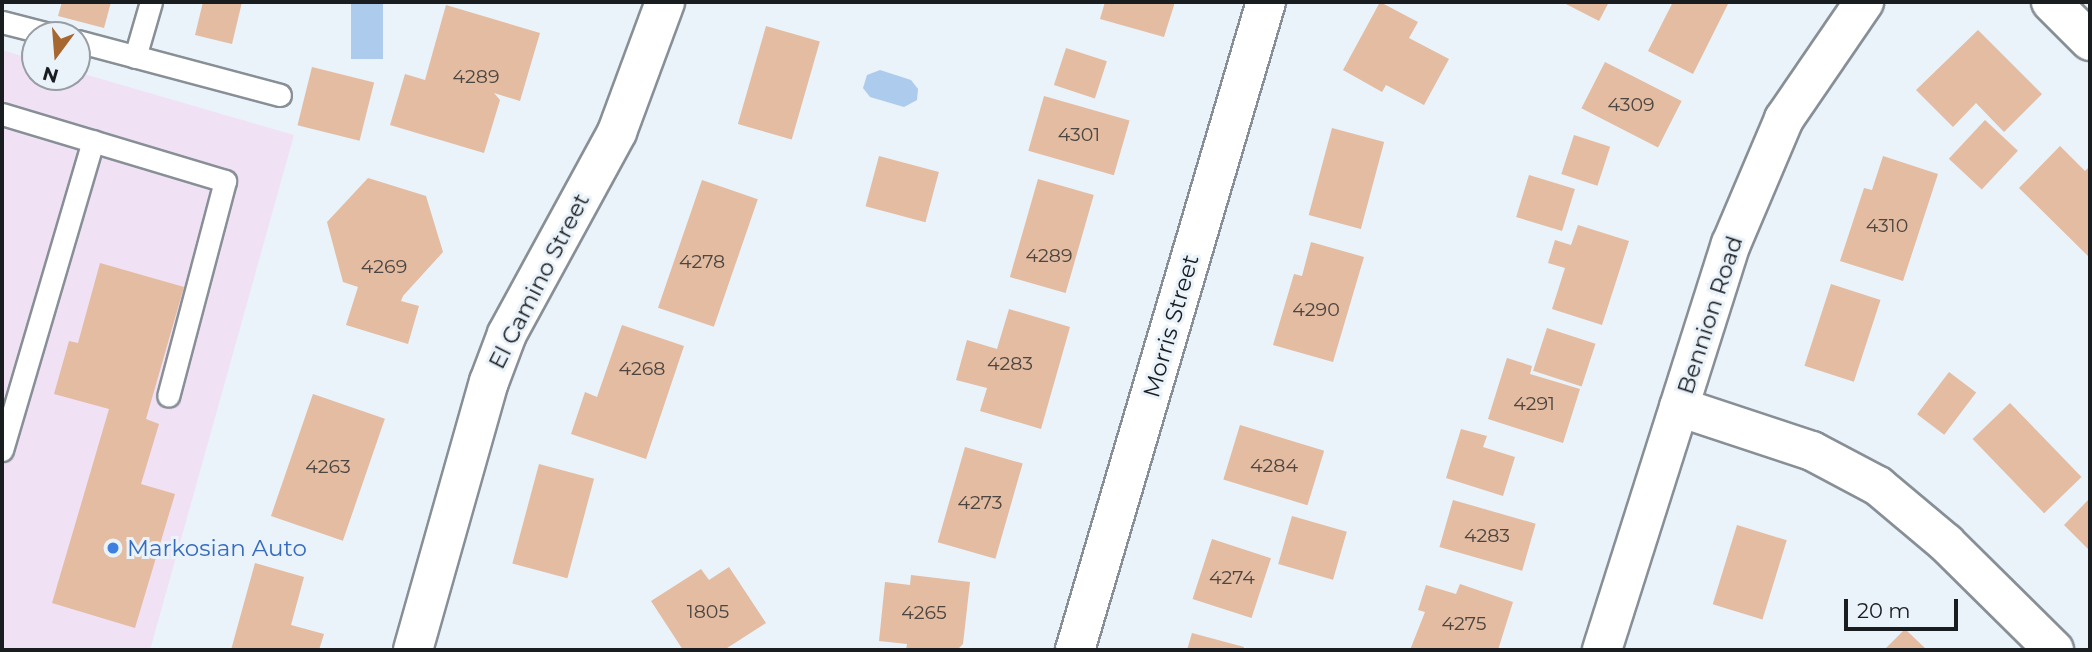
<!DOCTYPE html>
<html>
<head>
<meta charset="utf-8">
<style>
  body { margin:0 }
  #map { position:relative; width:2092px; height:652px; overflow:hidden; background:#eaf2fa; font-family:Montserrat,sans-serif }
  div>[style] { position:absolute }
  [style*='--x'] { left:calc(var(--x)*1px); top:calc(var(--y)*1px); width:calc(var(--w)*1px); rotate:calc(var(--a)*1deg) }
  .commercial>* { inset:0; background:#f0e1f4 }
  .water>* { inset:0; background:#adcbec; transform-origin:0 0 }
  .building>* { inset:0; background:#e3bca2; transform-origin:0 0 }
  .roads { filter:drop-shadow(2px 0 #888f96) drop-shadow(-2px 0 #888f96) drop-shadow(0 2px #888f96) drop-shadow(0 -2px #888f96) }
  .lane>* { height:21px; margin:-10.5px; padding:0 10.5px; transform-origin:10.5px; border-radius:10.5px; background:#fff }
  .street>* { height:38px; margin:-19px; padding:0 19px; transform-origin:19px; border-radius:19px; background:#fff }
  .dots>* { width:19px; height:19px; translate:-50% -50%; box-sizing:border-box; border:4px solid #eaf2fa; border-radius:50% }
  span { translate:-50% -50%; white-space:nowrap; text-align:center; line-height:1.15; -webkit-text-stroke:6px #eaf2fa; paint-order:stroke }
  .number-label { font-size:19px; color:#4c4540 }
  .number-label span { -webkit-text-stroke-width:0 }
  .street-label { font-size:23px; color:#1a1d20 }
  .shop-label { font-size:23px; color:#366cbe }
  .left { translate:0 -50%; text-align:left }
  .frame { position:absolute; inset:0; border:4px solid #1a1d20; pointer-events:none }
  .north { position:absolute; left:21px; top:21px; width:70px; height:70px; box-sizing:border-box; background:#eaf2fa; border:2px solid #979da3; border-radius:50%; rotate:196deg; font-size:19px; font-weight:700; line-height:28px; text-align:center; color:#1a1d20 }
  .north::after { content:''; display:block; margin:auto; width:24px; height:32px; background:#a76731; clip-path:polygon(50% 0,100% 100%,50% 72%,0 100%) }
  .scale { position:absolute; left:1844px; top:599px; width:114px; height:32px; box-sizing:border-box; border:4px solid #1a1d20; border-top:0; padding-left:9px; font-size:21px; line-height:24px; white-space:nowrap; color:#1a1d20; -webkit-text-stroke:5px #eaf2fa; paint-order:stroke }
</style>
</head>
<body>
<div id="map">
  <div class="commercial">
    <i style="clip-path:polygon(2px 50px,35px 60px,35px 77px,77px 77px,77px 72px,294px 135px,150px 650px,2px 650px)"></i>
  </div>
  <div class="water">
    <i style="left:351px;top:2px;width:32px;height:57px"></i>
    <i style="clip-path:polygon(880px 70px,911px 80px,918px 89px,917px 100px,904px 107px,870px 97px,863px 88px,867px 75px)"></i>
  </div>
  <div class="building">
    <i style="clip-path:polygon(62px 2px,111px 2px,104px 28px,58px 16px)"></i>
    <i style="clip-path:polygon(203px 2px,242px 2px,232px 44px,195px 35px)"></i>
    <i style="clip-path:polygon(1105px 2px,1175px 2px,1164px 37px,1100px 19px)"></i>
    <i style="clip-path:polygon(1380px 2px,1418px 22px,1409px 38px,1449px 59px,1424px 105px,1386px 85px,1382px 92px,1343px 70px)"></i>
    <i style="clip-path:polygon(1562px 2px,1609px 2px,1599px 21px)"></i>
    <i style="clip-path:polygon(1673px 2px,1729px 2px,1693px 74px,1648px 51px)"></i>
    <i style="clip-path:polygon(446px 5px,540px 33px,520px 101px,494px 93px,500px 100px,484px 153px,390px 125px,405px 74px,425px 80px)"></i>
    <i style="left:766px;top:26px;width:56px;height:102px;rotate:16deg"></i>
    <i style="clip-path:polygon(1978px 30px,2042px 94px,2004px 132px,1976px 103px,1953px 127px,1916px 90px)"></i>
    <i style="left:1066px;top:48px;width:43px;height:39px;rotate:18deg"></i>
    <i style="left:1605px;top:62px;width:86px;height:52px;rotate:27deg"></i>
    <i style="left:312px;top:67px;width:64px;height:60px;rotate:14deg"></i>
    <i style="left:1044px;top:96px;width:89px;height:57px;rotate:16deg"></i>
    <i style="left:1985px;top:120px;width:45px;height:53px;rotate:43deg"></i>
    <i style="left:1332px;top:128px;width:54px;height:90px;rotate:15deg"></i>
    <i style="left:1574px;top:135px;width:38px;height:41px;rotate:18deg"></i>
    <i style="clip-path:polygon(2060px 146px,2085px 171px,2090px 166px,2090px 258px,2019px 188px)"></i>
    <i style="left:879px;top:156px;width:62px;height:52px;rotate:15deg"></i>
    <i style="clip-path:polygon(1883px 156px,1938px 174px,1903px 281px,1840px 261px,1864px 188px,1872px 190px)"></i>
    <i style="left:1529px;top:175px;width:48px;height:44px;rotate:17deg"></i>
    <i style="clip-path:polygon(368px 178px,426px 196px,443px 252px,403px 296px,401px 301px,419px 306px,408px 344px,346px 325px,358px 287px,343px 282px,327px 222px)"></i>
    <i style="left:1038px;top:179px;width:58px;height:102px;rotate:16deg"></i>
    <i style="left:702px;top:180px;width:59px;height:135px;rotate:19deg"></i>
    <i style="clip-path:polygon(1578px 225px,1629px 241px,1602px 325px,1552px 309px,1565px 268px,1548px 263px,1555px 240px,1571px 245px)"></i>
    <i style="clip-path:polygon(1311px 242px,1364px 257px,1333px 362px,1273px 345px,1294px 274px,1302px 276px)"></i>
    <i style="clip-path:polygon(100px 263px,184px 287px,146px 419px,159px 424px,141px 484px,175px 494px,135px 628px,52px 603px,109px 409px,54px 394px,69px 341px,78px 343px)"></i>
    <i style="left:1831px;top:284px;width:52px;height:86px;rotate:18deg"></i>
    <i style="clip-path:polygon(1009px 309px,1070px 327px,1041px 429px,980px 411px,987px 388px,956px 380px,967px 340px,997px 349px)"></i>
    <i style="clip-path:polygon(622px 325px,684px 346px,646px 459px,571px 434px,585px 392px,597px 397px)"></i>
    <i style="left:1547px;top:328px;width:51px;height:45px;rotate:18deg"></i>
    <i style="clip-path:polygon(1507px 358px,1532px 366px,1530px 374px,1580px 389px,1563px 443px,1488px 419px)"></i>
    <i style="left:1949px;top:372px;width:34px;height:53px;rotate:37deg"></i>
    <i style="left:313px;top:394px;width:76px;height:129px;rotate:19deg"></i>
    <i style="left:2010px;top:403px;width:103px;height:52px;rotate:46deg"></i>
    <i style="left:1240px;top:425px;width:88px;height:57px;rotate:17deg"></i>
    <i style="clip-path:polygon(1461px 429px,1487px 436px,1483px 447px,1515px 457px,1503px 496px,1446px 478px)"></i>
    <i style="left:965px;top:447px;width:60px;height:99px;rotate:16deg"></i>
    <i style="left:539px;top:464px;width:57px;height:103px;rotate:15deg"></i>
    <i style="clip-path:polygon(2090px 498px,2090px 551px,2064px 525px)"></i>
    <i style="left:1453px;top:500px;width:86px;height:49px;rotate:16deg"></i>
    <i style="left:1292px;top:516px;width:57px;height:50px;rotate:16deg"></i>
    <i style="left:1737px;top:525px;width:52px;height:83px;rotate:17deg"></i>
    <i style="left:1212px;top:539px;width:62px;height:63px;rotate:18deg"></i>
    <i style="clip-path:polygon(255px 563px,304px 577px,291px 625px,324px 634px,319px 650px,231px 650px)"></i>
    <i style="clip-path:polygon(729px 567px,766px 623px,724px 650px,683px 650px,651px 601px,701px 569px,709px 580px)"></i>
    <i style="clip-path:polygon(911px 575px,970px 582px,963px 644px,957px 650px,906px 650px,907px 644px,879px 641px,885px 582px,910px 585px)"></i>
    <i style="clip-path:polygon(1460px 584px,1513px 602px,1498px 650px,1410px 650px,1425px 612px,1418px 610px,1426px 585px,1456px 594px)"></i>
    <i style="clip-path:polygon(1905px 629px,1927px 650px,1884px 650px)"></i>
    <i style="clip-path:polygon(1192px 633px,1244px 647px,1243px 650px,1187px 650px)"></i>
  </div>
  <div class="roads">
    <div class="lane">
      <i style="--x:2;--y:22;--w:53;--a:14.3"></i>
      <i style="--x:77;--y:41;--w:210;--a:14.9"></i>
      <i style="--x:135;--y:57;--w:57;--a:-73.8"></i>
      <i style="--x:2;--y:114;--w:233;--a:16.7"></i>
      <i style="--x:225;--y:181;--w:222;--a:104.8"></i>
      <i style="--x:2;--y:450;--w:322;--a:-73.6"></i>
    </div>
    <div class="street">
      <i style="--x:2051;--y:2;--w:55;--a:45"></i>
      <i style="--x:1679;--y:407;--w:140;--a:18.3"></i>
      <i style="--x:1812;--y:451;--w:75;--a:27.9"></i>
      <i style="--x:1878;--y:486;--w:89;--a:40"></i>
      <i style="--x:1946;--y:543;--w:152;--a:44.7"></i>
      <i style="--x:413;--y:650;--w:279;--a:-74.2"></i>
      <i style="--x:489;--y:382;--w:51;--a:-69.4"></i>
      <i style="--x:507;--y:334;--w:230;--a:-61.4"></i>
      <i style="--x:617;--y:132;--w:139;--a:-69.7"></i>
      <i style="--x:1075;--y:650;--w:676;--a:-73.58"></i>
      <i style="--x:1602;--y:650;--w:426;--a:-72.4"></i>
      <i style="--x:1731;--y:244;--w:136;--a:-67"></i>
      <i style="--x:1784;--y:119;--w:142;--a:-55.6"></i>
    </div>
  </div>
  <div class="dots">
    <i style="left:113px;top:548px;background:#3f7fe0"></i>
  </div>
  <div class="number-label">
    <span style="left:476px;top:77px">4289</span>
    <span style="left:1631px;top:105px">4309</span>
    <span style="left:1079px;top:135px">4301</span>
    <span style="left:1887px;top:226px">4310</span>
    <span style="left:1049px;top:256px">4289</span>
    <span style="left:702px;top:262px">4278</span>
    <span style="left:384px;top:267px">4269</span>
    <span style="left:1316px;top:310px">4290</span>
    <span style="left:1010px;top:364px">4283</span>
    <span style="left:642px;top:369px">4268</span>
    <span style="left:1534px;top:404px">4291</span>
    <span style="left:1274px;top:466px">4284</span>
    <span style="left:328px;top:467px">4263</span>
    <span style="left:980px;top:503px">4273</span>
    <span style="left:1487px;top:536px">4283</span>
    <span style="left:1232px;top:578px">4274</span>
    <span style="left:708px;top:612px">1805</span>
    <span style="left:924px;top:613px">4265</span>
    <span style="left:1464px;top:624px">4275</span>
  </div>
  <div class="street-label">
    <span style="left:539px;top:281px;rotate:-63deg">El Camino Street</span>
    <span style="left:1710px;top:315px;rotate:-72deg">Bennion Road</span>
    <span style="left:1171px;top:326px;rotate:-74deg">Morris Street</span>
  </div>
  <div class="shop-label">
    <span class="left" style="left:127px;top:548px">Markosian Auto</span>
  </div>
  <div class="frame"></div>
  <div class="north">N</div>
  <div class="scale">20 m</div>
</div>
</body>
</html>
